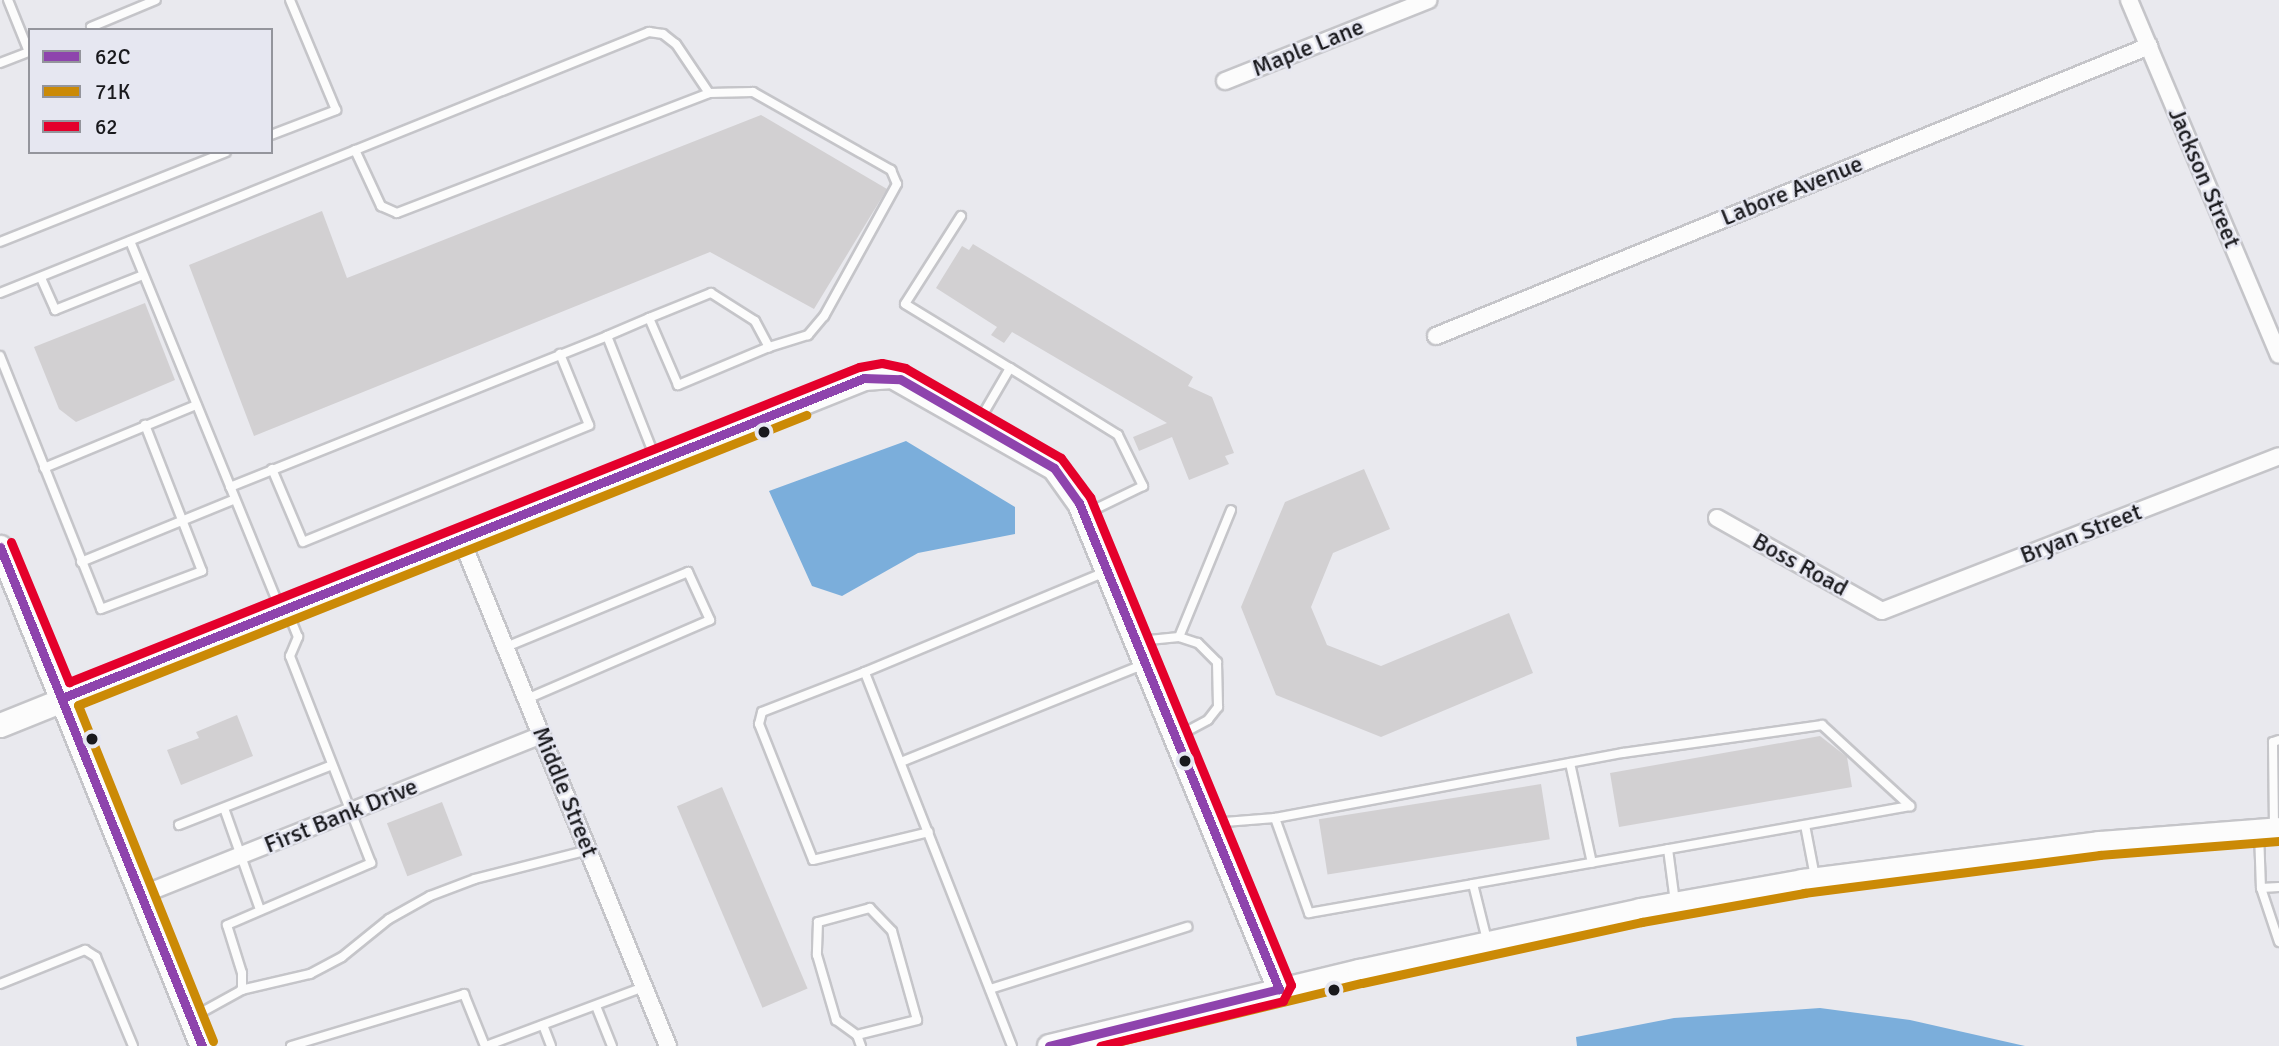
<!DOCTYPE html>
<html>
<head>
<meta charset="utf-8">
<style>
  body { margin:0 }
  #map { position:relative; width:2279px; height:1046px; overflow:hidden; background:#e9e9ee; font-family:Signika,sans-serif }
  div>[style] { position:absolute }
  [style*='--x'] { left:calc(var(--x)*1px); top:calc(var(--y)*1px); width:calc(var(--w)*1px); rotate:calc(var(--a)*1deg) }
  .water>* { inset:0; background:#7baedb }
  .building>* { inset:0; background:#d2d0d2; transform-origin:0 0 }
  .roads { filter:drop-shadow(2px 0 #c5c5c9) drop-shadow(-2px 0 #c5c5c9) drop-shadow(0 2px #c5c5c9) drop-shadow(0 -2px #c5c5c9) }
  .lane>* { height:8px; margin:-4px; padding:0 4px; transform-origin:4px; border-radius:4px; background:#fcfcfc }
  .street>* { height:16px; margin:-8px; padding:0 8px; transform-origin:8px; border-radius:8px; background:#fcfcfc }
  .secondary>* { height:23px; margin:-11.5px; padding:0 11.5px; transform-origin:11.5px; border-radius:11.5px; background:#fcfcfc }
  .bus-1>* { height:9px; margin:-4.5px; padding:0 4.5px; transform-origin:4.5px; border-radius:4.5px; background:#8e44ad }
  .bus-2>* { height:9px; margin:-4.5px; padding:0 4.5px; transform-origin:4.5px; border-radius:4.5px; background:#cb8a06 }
  .bus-3>* { height:9px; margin:-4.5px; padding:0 4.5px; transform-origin:4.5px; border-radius:4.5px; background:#e4002b }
  .dots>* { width:19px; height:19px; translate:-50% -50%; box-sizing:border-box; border:4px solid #e6e7f1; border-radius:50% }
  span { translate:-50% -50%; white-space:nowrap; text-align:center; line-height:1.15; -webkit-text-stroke:5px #e6e7f1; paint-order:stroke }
  .street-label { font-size:24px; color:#19191d }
  .legend { position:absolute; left:28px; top:28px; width:245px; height:126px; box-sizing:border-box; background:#e6e7f1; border:2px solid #94959c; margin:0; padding:9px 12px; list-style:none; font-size:21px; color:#19191d }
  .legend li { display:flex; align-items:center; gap:14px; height:35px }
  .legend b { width:35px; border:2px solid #94959c }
</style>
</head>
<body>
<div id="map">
  <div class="water">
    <i style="clip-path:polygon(906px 441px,1015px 507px,1015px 534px,918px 553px,842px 596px,812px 586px,769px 491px)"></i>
    <i style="clip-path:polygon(1820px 1008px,1910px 1020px,2025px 1046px,1577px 1046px,1576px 1037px,1674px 1018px)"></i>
  </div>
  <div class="building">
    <i style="clip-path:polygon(761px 115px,887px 189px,814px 309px,710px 252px,254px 436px,189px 265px,322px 211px,347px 278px)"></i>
    <i style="clip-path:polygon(973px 244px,1193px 377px,1188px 386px,1212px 397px,1234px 453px,1225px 456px,1229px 464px,1189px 480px,1172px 437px,1139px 451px,1133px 437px,1167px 423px,1012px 332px,1004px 343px,991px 335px,997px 327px,936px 288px,962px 246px,969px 250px)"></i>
    <i style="clip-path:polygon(145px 303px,175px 380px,76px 422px,59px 409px,34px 347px)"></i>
    <i style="clip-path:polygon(1364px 469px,1390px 529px,1333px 553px,1311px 607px,1327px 645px,1381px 666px,1509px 613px,1533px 673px,1381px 737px,1276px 695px,1241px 607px,1285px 502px)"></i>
    <i style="clip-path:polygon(237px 715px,253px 756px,181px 785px,167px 750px,199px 738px,196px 732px)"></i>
    <i style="clip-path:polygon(1820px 736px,1847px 757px,1852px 787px,1619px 827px,1610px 773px)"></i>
    <i style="left:1541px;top:784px;width:56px;height:225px;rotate:81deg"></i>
    <i style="left:722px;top:787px;width:219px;height:49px;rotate:67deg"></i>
    <i style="left:442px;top:802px;width:57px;height:59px;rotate:69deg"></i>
  </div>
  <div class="roads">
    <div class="lane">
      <i style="--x:91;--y:27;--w:70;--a:-22.6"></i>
      <i style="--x:0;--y:63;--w:31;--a:-21"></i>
      <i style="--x:29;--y:52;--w:56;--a:-112"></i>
      <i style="--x:271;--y:135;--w:70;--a:-21"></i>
      <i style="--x:336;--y:110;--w:119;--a:-112.7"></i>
      <i style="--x:355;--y:150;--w:62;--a:65.1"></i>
      <i style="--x:381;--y:206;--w:17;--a:24"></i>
      <i style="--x:397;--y:213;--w:334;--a:-21"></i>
      <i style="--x:709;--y:93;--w:44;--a:-1.3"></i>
      <i style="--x:753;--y:92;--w:159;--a:29.5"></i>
      <i style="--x:891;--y:170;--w:15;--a:67"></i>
      <i style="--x:897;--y:184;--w:151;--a:118.9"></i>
      <i style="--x:824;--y:316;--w:25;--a:130"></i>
      <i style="--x:808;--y:335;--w:41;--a:162.9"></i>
      <i style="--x:961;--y:216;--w:104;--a:122.5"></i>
      <i style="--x:905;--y:304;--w:123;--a:31.4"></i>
      <i style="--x:1010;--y:368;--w:61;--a:120.3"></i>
      <i style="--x:130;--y:241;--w:400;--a:67.8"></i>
      <i style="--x:0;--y:242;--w:243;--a:-21.7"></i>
      <i style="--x:41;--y:278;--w:35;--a:66"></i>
      <i style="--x:55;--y:310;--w:95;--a:-21.7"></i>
      <i style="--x:0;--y:293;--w:700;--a:-21.91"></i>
      <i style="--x:649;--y:32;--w:14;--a:8"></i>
      <i style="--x:663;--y:34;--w:16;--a:38"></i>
      <i style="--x:676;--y:44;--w:59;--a:56"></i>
      <i style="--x:607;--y:336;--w:46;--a:-23.2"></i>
      <i style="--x:649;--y:318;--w:67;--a:-22"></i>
      <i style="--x:711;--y:293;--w:52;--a:32.5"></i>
      <i style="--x:755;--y:321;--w:30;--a:62"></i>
      <i style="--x:769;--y:347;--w:99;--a:157.3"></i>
      <i style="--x:678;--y:385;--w:73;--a:-113.4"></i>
      <i style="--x:0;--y:356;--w:272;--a:68.2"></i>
      <i style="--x:101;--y:609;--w:108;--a:-20.6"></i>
      <i style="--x:202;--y:571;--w:157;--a:-111.3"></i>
      <i style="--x:1010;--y:368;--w:127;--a:31.8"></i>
      <i style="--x:1118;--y:435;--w:57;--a:63.9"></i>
      <i style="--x:1143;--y:486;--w:64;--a:154.2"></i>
      <i style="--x:44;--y:468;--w:165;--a:-22.5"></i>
      <i style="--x:272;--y:469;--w:79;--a:67"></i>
      <i style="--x:303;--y:542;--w:309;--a:-22.2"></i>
      <i style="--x:589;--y:425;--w:77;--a:-112.2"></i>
      <i style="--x:230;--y:487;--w:406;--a:-21.8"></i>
      <i style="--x:607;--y:336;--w:133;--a:68.4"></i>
      <i style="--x:81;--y:562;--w:166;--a:-22.2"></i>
      <i style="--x:1179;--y:637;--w:137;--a:-67.7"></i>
      <i style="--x:1139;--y:641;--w:40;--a:-5.7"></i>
      <i style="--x:1179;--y:637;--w:20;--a:18"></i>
      <i style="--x:1198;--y:643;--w:27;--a:45"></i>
      <i style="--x:1217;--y:662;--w:45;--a:88.7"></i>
      <i style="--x:1218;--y:707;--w:16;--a:128"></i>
      <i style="--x:1208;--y:720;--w:34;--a:152"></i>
      <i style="--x:506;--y:647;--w:197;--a:-22.4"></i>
      <i style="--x:688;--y:572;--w:53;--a:65.4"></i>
      <i style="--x:710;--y:620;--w:199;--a:156.7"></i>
      <i style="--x:865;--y:672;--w:110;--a:158.8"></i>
      <i style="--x:762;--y:712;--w:12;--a:104"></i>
      <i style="--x:759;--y:724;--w:146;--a:68.3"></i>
      <i style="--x:813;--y:860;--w:119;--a:-13.6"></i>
      <i style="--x:901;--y:762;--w:260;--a:-21.9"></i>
      <i style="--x:1570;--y:763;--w:102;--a:77.6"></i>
      <i style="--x:224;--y:808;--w:105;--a:70.5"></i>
      <i style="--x:1275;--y:818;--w:354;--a:-10.6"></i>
      <i style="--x:1623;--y:753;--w:201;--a:-8"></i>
      <i style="--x:1822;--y:725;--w:120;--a:42.6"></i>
      <i style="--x:1910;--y:806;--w:444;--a:169.9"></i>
      <i style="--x:1212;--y:823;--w:63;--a:-4.5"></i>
      <i style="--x:1275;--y:818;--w:101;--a:70.3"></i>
      <i style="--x:1309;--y:913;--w:167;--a:-10"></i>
      <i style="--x:1473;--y:884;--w:58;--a:76"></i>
      <i style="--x:179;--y:825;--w:164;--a:-21.4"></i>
      <i style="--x:1805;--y:825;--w:53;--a:79.1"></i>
      <i style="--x:2274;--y:826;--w:84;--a:-90.7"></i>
      <i style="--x:2273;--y:742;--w:6;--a:-18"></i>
      <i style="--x:2259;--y:832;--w:56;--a:88"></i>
      <i style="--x:2261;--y:888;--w:18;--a:-3"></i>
      <i style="--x:1668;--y:849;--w:53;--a:82.5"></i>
      <i style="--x:2261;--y:888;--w:57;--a:71.6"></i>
      <i style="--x:0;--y:984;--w:92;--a:-21.8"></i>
      <i style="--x:85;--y:950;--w:13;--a:32"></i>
      <i style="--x:96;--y:957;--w:96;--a:67.4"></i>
      <i style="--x:990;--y:989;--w:207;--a:-17.5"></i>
      <i style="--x:241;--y:990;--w:71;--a:-13.1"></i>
      <i style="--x:310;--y:974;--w:36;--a:-28"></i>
      <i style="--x:342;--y:957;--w:60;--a:-39"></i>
      <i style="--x:389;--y:919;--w:47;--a:-29.3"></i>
      <i style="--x:430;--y:896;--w:48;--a:-20.7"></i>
      <i style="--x:475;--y:879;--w:118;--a:-14.3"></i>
      <i style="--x:596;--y:1006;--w:43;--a:68.2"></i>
      <i style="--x:193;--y:1017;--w:56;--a:-28.9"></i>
      <i style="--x:242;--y:990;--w:17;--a:-90"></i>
      <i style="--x:242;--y:973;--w:50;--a:-107.4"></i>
      <i style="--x:227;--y:925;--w:157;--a:-23.3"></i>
      <i style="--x:371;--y:863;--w:222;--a:-111.4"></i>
      <i style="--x:290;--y:656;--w:21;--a:-67"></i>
      <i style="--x:298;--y:637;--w:27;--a:-112"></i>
      <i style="--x:543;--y:1025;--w:22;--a:69"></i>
      <i style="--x:857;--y:1035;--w:62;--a:-14"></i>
      <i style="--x:917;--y:1020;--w:92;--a:-105.7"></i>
      <i style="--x:892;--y:931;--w:32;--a:-134"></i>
      <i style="--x:870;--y:908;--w:54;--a:164.9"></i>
      <i style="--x:818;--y:922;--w:33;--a:92"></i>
      <i style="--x:817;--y:955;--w:68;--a:73.7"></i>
      <i style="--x:836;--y:1020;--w:26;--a:36"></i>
      <i style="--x:857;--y:1035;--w:12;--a:70"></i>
      <i style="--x:291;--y:1046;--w:181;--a:-16.7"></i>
      <i style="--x:464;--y:994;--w:56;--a:68"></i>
      <i style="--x:486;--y:1046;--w:169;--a:-20.5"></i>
      <i style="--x:1012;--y:1046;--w:402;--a:-111.5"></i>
      <i style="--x:865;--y:672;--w:260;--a:-22.6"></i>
    </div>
    <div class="street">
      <i style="--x:2129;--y:0;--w:385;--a:67.1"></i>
      <i style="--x:1225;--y:81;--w:219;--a:-21.7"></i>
      <i style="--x:1436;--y:336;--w:770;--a:-22.13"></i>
      <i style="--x:1717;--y:518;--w:189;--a:29.4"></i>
      <i style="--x:1882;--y:611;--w:426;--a:-21.3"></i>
      <i style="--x:461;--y:539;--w:548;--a:67.79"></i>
      <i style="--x:139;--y:896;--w:434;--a:-21.8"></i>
    </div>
    <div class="secondary">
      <i style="--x:0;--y:547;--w:538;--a:67.96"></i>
      <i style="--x:0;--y:725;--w:931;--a:-21.88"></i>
      <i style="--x:864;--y:378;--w:28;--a:-4"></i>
      <i style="--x:892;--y:376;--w:186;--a:29.6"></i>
      <i style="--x:1054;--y:468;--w:43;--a:54.5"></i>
      <i style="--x:1079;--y:503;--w:526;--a:67.63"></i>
      <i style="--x:1049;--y:1046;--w:319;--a:-13.6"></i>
      <i style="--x:1359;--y:971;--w:288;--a:-12.2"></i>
      <i style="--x:1640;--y:910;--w:165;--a:-10.1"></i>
      <i style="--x:1802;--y:881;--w:299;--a:-7.3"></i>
      <i style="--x:2099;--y:843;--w:181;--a:-4.4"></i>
    </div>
  </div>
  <div class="bus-1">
    <i style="--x:0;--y:547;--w:538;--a:67.96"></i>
    <i style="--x:62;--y:698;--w:863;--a:-21.75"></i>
    <i style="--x:864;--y:378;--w:36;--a:2"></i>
    <i style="--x:900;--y:379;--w:178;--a:30"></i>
    <i style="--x:1054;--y:468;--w:43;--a:54.5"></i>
    <i style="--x:1079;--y:503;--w:526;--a:67.63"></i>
    <i style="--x:1279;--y:989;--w:237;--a:166.1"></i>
  </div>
  <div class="bus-2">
    <i style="--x:213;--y:1041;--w:362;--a:-111.9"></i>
    <i style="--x:78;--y:705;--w:784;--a:-21.72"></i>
    <i style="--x:1101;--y:1046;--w:268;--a:-13.6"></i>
    <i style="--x:1362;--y:983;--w:287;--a:-12.3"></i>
    <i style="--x:1642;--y:922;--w:165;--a:-10.1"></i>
    <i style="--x:1804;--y:893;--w:298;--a:-7.3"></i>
    <i style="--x:2100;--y:855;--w:180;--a:-4.5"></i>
  </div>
  <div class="bus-3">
    <i style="--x:11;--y:542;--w:152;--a:67.5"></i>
    <i style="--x:69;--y:682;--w:850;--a:-21.74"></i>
    <i style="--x:859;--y:367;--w:23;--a:-10"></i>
    <i style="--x:882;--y:363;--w:24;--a:12"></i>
    <i style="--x:905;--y:368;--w:180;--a:30"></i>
    <i style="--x:1061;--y:458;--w:49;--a:53.4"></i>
    <i style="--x:1090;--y:497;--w:528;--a:67.61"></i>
    <i style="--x:1291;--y:985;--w:18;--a:117"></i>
    <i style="--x:1283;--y:1001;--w:188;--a:166.2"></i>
  </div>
  <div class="dots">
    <i style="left:764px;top:432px;background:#19191d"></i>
    <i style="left:92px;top:739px;background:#19191d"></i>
    <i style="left:1185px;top:761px;background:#19191d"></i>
    <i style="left:1334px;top:990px;background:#19191d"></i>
  </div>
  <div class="street-label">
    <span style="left:1308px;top:48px;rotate:-22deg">Maple Lane</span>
    <span style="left:2204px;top:178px;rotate:67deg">Jackson Street</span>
    <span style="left:1792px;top:191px;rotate:-22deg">Labore Avenue</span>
    <span style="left:2081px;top:534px;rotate:-21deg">Bryan Street</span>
    <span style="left:1800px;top:565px;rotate:29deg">Boss Road</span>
    <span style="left:565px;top:792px;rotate:68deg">Middle Street</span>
    <span style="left:341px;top:816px;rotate:-22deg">First Bank Drive</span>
  </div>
  <ul class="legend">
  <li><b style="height:9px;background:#8e44ad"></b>62C</li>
  <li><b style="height:9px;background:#cb8a06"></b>71K</li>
  <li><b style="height:9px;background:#e4002b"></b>62</li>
  </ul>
</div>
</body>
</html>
